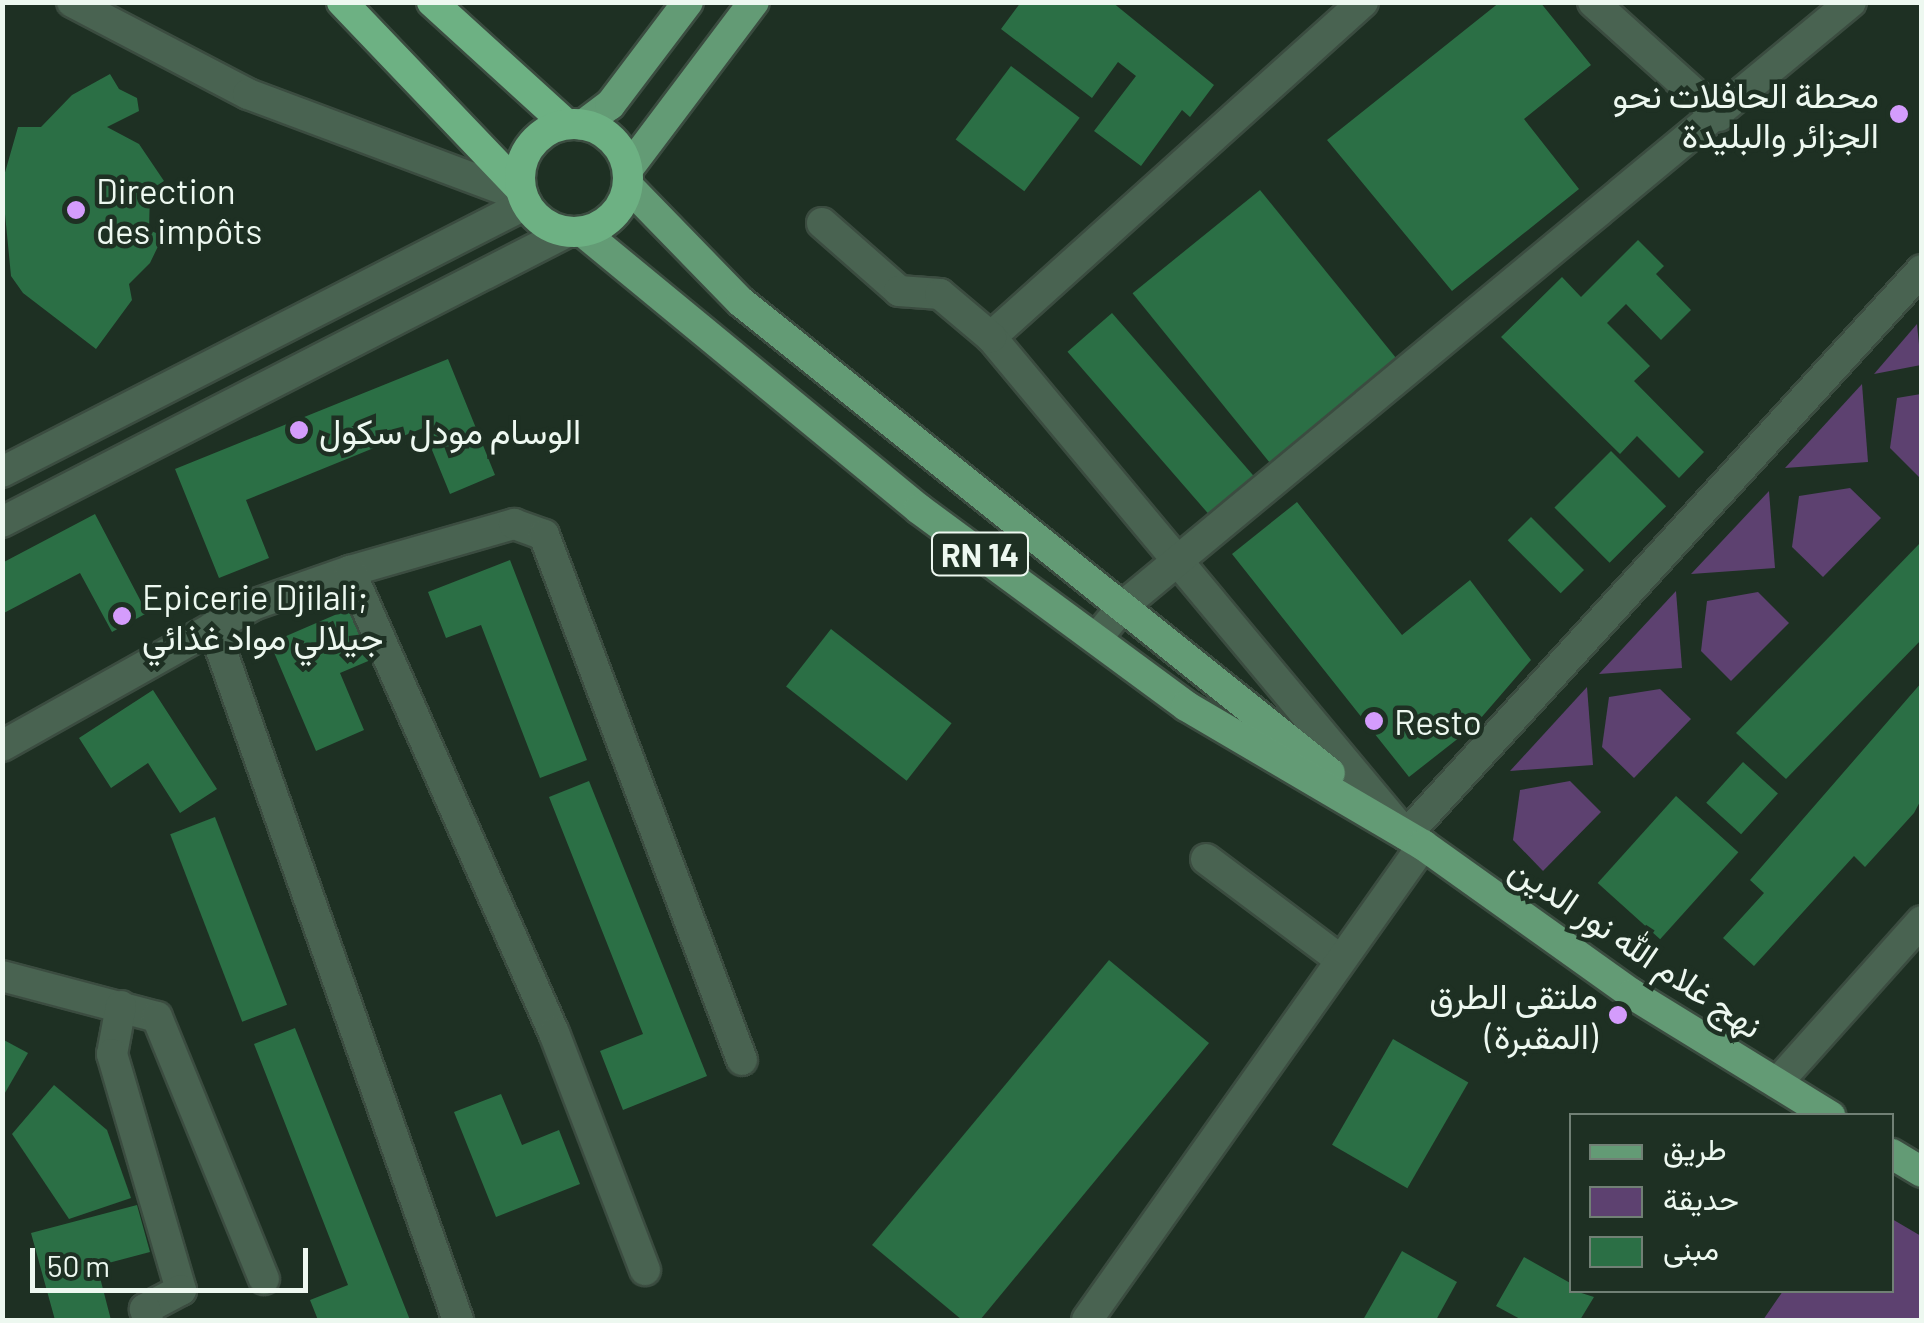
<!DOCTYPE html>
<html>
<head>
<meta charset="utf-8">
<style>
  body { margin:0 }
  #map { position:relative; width:1924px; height:1323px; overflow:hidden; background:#1e3023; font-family:Barlow,Vazirmatn,sans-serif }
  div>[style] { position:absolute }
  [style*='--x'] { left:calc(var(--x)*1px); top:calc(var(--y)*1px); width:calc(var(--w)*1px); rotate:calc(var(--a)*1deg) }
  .green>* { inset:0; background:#5d4170 }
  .building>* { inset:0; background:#2b6f45; transform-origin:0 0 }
  .roads { filter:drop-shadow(2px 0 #3b4c40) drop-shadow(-2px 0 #3b4c40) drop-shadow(0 2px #3b4c40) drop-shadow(0 -2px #3b4c40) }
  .minor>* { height:30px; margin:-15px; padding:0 15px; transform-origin:15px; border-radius:15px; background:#496351 }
  .major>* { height:30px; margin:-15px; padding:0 15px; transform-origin:15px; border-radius:15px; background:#639b75 }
  .highway>* { height:30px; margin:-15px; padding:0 15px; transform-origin:15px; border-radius:15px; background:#6db183 }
  .highway>.ring { margin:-15px; padding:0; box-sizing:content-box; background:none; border:30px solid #6db183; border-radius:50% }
  .dots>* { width:28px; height:28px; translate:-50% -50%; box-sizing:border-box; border:5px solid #1e3023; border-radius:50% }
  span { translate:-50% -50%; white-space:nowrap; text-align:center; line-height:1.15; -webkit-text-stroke:9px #1e3023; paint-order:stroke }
  .shield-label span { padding:2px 8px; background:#1e3023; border:2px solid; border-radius:8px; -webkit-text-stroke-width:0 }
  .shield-label { font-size:32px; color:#edf8f0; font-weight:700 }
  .poi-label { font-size:35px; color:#edf8f0 }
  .right { translate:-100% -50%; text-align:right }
  .left { translate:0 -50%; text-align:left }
  .street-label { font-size:35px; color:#edf8f0 }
  .frame { position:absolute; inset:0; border:5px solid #edf8f0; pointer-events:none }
  .legend { position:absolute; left:1569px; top:1113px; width:325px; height:180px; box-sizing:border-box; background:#1e3023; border:2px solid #718075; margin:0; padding:12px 18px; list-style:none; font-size:30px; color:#edf8f0 }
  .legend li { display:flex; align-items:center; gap:20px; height:50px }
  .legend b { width:50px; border:2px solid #718075 }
  .scale { position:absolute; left:30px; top:1248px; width:278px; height:45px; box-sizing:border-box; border:5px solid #edf8f0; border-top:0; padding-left:12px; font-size:30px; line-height:35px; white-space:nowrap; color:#edf8f0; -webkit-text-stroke:8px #1e3023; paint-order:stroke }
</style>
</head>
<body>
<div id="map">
  <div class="green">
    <i style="clip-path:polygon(1917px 324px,1921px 365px,1874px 374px)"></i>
    <i style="clip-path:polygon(1862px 384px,1868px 462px,1785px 468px)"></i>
    <i style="clip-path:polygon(1921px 394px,1922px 478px,1921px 479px,1890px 448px,1897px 398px)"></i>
    <i style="clip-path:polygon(1850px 488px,1881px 518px,1823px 577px,1792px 547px,1799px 496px)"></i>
    <i style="clip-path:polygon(1769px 491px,1775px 568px,1691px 574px)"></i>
    <i style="clip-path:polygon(1676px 591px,1682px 668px,1599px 674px)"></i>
    <i style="clip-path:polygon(1758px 592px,1789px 623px,1731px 681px,1701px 651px,1707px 601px)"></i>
    <i style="clip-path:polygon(1587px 687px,1593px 765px,1510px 771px)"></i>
    <i style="clip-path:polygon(1660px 689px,1691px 719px,1634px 778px,1602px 747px,1609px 697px)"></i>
    <i style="clip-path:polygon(1570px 781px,1601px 812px,1543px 871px,1513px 840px,1520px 790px)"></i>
    <i style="clip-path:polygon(1892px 1219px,1921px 1236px,1921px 1320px,1763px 1320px,1783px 1291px,1892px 1290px)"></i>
  </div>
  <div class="building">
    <i style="clip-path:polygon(1021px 2px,1112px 2px,1214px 85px,1190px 117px,1182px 110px,1141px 166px,1094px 131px,1136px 76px,1118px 62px,1092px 98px,1001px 29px)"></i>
    <i style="clip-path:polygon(1500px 2px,1540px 2px,1591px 65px,1524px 119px,1579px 189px,1452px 291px,1327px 140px)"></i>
    <i style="left:1011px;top:66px;width:86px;height:92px;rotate:37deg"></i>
    <i style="clip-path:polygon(110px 74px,119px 89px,137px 98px,139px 111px,107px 127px,139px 144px,164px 181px,150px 190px,149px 230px,163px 236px,150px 263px,129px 284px,132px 300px,96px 349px,23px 293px,11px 276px,2px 183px,18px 127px,41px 127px,72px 95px)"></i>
    <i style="left:1260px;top:190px;width:221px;height:164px;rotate:51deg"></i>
    <i style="clip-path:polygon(1638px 240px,1664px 266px,1656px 274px,1691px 310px,1661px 340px,1626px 304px,1607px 323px,1650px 366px,1634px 381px,1704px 452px,1679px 478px,1637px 436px,1620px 454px,1501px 337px,1562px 277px,1581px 297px)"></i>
    <i style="left:1112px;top:313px;width:224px;height:59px;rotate:49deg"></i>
    <i style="clip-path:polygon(448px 359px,495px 475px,450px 494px,423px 428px,246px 500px,269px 558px,219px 578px,175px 469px)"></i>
    <i style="left:1611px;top:451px;width:78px;height:80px;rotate:45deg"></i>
    <i style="clip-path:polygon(1297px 502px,1402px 635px,1470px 580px,1531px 660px,1474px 726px,1409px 777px,1232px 554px)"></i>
    <i style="clip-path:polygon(95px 514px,147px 613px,112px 632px,80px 573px,2px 614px,2px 563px)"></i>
    <i style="left:1531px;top:517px;width:75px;height:33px;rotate:45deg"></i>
    <i style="clip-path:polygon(1922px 541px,1922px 639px,1786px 779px,1736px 733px)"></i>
    <i style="clip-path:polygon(510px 560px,587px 760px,540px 778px,481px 625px,446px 638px,428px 592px)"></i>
    <i style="clip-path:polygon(351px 608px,373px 659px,340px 673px,364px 730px,316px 751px,270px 643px)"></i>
    <i style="left:831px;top:629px;width:153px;height:73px;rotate:38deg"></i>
    <i style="clip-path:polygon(1922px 682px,1922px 798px,1914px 813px,1865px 867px,1854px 856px,1754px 966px,1723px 938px,1764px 893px,1750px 880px)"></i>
    <i style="clip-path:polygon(153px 690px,217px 789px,180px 813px,148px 763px,111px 788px,79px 738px)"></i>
    <i style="left:1743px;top:762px;width:47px;height:55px;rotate:42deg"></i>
    <i style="clip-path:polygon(589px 781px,707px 1076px,623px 1110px,600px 1051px,643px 1034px,549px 797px)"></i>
    <i style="left:1676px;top:796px;width:84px;height:117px;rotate:42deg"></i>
    <i style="left:215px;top:817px;width:201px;height:48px;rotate:69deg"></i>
    <i style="clip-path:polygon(1109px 960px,1209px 1043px,980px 1320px,962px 1320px,872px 1245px)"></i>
    <i style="clip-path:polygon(295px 1028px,410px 1320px,318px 1320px,310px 1300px,348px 1285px,254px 1044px)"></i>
    <i style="clip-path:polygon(2px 1039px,28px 1053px,2px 1098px)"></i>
    <i style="left:1393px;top:1039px;width:87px;height:122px;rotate:30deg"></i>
    <i style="clip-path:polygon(54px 1085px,107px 1130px,131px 1198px,69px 1219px,12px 1134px)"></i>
    <i style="clip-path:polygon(501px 1094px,522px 1145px,559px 1130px,580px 1184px,496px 1217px,454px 1112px)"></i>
    <i style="clip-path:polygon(137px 1205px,150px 1252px,97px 1266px,111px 1320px,55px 1320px,31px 1233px)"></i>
    <i style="clip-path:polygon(1402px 1251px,1457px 1282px,1436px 1320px,1363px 1320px)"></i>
    <i style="clip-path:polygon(1524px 1257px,1572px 1284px,1572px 1290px,1594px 1297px,1580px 1320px,1522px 1320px,1496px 1306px)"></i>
  </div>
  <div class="roads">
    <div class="minor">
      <i style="--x:72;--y:2;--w:199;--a:27.6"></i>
      <i style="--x:248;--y:94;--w:294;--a:20.5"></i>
      <i style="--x:1363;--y:2;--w:501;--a:138"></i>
      <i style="--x:991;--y:337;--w:648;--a:50.19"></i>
      <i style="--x:1406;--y:835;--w:765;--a:-47.6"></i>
      <i style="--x:1593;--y:2;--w:170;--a:42.1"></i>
      <i style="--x:822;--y:223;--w:103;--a:41.4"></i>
      <i style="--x:899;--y:291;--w:41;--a:4.2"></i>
      <i style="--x:940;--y:294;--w:67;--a:40.1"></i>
      <i style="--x:2;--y:472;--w:589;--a:-27.09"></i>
      <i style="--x:2;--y:522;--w:635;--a:-27.17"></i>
      <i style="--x:350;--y:571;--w:171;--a:-16"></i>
      <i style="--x:514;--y:524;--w:32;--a:20"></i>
      <i style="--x:544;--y:535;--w:561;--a:69.34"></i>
      <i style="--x:213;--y:627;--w:735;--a:70.53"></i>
      <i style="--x:1096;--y:639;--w:43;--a:-50.7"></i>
      <i style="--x:1123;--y:606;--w:946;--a:-39.68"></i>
      <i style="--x:2;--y:746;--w:288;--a:-29.3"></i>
      <i style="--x:253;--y:605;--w:103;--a:-19.3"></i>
      <i style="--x:350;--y:571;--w:505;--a:66.18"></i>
      <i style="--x:554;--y:1033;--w:254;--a:69"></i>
      <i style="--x:1206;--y:859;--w:166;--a:36.9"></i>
      <i style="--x:2;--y:976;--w:160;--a:14.8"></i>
      <i style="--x:157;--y:1017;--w:283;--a:67.8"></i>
      <i style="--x:121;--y:1006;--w:49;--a:100.6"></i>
      <i style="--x:112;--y:1054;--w:246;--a:73.7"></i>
      <i style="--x:181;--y:1290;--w:41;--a:152.2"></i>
      <i style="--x:145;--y:1309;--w:11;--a:75"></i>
      <i style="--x:1777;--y:1083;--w:217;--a:-48.2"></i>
      <i style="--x:1087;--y:1320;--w:582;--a:-54.73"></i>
    </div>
    <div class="major">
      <i style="--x:583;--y:125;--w:34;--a:-37"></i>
      <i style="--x:610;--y:105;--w:129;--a:-52.9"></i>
      <i style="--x:628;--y:169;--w:209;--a:-53"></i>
      <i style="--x:628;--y:186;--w:162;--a:45.8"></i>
      <i style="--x:741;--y:302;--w:754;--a:38.65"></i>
      <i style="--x:583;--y:232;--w:435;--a:39.5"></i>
      <i style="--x:919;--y:509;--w:332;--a:36.4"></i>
      <i style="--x:1186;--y:706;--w:275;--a:30.4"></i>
      <i style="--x:1423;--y:845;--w:257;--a:35.5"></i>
      <i style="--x:1632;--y:994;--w:233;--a:31.6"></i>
      <i style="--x:1892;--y:1154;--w:35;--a:31"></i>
    </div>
    <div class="highway">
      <i style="--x:342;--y:2;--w:257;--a:46.3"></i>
      <i style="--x:432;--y:2;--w:181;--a:42.3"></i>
      <i class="ring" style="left:520px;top:124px;width:78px;height:78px"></i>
    </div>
  </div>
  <div class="dots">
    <i style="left:1899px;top:114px;background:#d49cfc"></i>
    <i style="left:76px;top:210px;background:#d49cfc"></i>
    <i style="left:299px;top:430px;background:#d49cfc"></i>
    <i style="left:122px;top:616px;background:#d49cfc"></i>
    <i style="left:1374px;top:721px;background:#d49cfc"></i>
    <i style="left:1618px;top:1015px;background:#d49cfc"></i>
  </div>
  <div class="shield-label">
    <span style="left:980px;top:554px">RN 14</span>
  </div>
  <div class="poi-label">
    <span class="right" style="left:1879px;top:114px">محطة الحافلات نحو<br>الجزائر والبليدة</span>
    <span class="left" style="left:96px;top:210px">Direction<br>des impôts</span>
    <span class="left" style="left:319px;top:430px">الوسام مودل سكول</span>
    <span class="left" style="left:142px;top:616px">Epicerie Djilali;<br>جيلالي مواد غذائي</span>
    <span class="left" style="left:1394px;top:721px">Resto</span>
    <span class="right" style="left:1598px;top:1015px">ملتقى الطرق<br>(المقبرة)</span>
  </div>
  <div class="street-label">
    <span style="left:1637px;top:946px;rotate:34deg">نهج غلام الله نور الدين</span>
  </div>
  <div class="frame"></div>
  <ul class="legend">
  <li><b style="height:12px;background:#639b75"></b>طريق</li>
  <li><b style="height:28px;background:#5d4170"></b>حديقة</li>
  <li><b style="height:28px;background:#2b6f45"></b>مبنى</li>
  </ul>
  <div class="scale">50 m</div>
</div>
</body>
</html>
